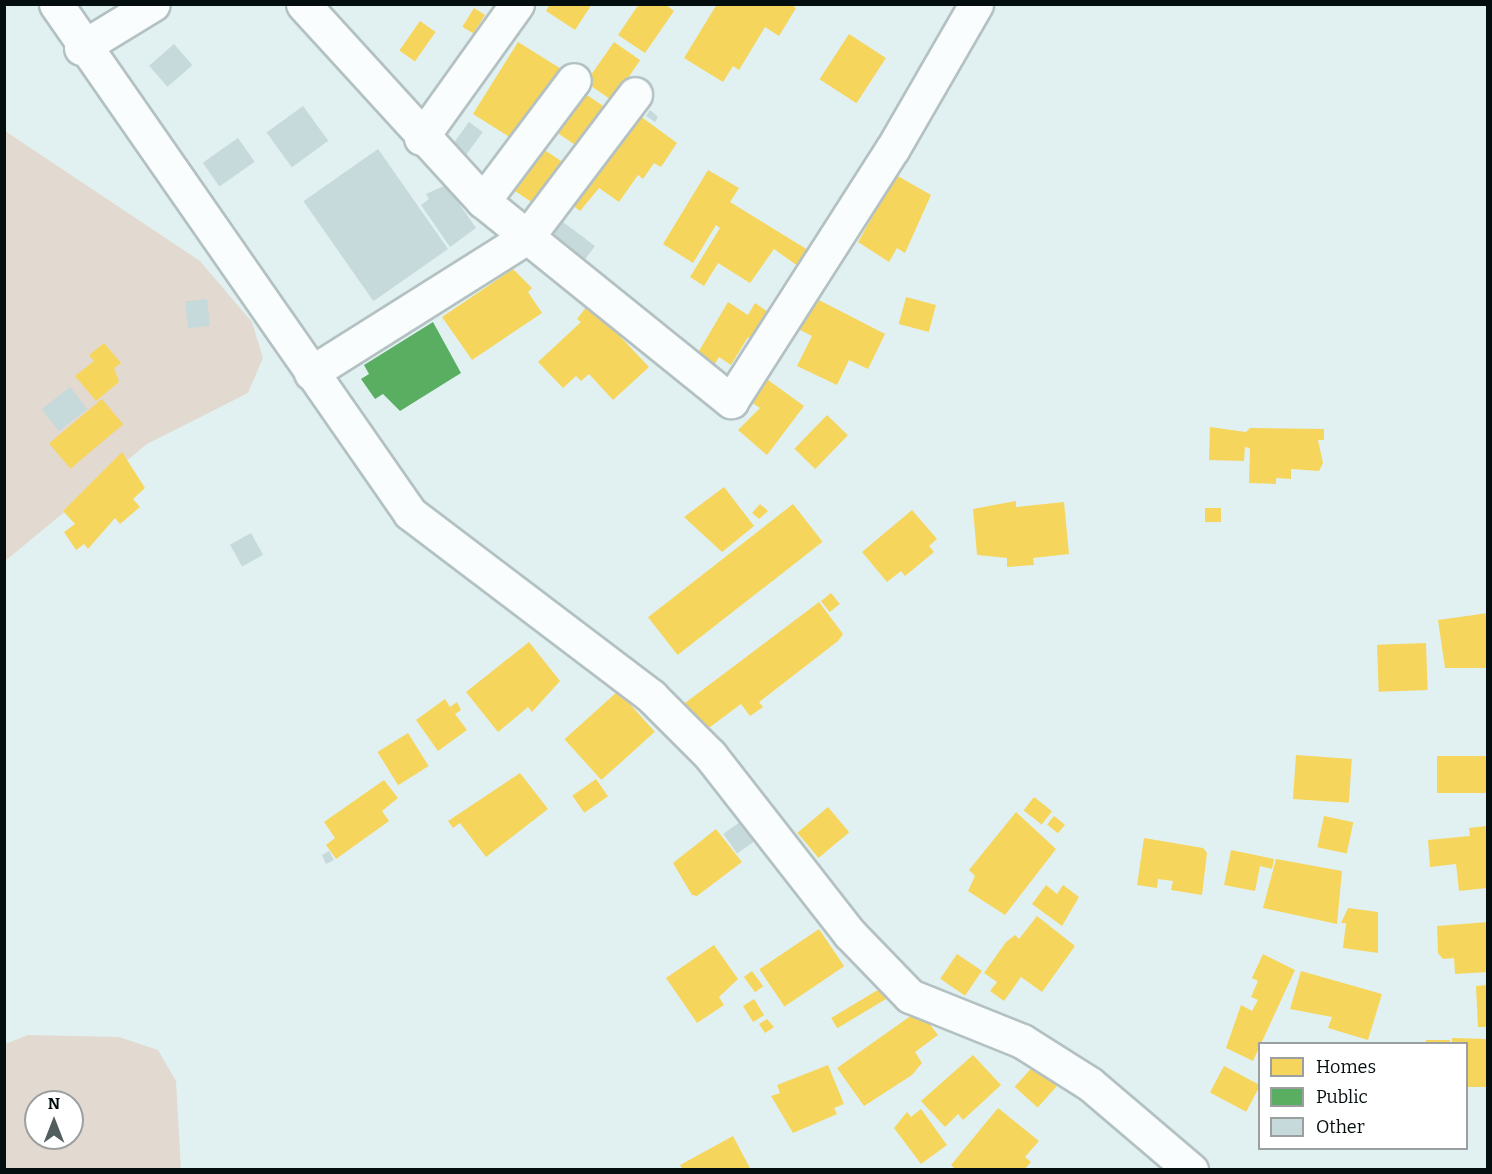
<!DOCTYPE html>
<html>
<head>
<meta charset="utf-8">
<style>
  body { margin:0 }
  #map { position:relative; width:1492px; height:1174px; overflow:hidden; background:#e1f1f2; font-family:Bitter,serif }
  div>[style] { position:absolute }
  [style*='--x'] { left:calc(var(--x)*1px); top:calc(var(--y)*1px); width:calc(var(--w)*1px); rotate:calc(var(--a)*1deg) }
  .green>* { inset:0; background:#e2dad0 }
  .homes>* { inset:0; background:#f6d55c; transform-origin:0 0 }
  .public>* { inset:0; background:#5aae61 }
  .building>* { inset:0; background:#c6d9db; transform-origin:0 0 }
  .roads { filter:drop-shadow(2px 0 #b4c1c2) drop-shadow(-2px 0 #b4c1c2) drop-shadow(0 2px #b4c1c2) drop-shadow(0 -2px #b4c1c2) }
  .street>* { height:33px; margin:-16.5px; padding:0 16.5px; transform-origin:16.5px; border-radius:16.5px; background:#fafdfd }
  span { translate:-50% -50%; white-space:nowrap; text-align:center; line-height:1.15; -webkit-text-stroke:6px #fff; paint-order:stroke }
  .frame { position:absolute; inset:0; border:6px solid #050e0f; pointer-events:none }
  .legend { position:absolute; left:1258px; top:1042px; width:210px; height:108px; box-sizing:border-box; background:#fff; border:2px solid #9b9f9f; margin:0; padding:8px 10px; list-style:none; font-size:18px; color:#050e0f }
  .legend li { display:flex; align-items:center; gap:12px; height:30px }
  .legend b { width:30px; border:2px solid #9b9f9f }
  .north { position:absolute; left:24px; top:1090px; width:60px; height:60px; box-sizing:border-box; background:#fff; border:2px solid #9b9f9f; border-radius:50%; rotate:0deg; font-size:16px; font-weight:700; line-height:24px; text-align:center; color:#050e0f }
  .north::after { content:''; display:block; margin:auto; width:21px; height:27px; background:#525d5e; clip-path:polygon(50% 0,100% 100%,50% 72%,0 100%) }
</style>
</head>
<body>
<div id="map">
  <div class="green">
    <i style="clip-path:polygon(5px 131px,200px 261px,252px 322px,263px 358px,248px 393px,147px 444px,5px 561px)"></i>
    <i style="clip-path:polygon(evenodd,28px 1035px,119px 1037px,158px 1050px,176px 1081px,181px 1169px,5px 1169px,5px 1044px,28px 1035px,36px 1102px,72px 1102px,72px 1138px,36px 1138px,36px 1102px)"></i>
  </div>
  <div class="homes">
    <i style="clip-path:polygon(550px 4px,592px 4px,575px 30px,546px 11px)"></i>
    <i style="clip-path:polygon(639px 4px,665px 4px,674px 11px,645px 53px,618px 35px)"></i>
    <i style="clip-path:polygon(717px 4px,791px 4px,796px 8px,779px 36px,765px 27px,739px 70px,733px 66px,723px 82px,684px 58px)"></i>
    <i style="left:474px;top:8px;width:13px;height:22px;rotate:32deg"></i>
    <i style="left:420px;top:21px;width:19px;height:36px;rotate:35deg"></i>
    <i style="left:849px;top:34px;width:44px;height:54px;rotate:33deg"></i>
    <i style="left:518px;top:42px;width:52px;height:85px;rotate:32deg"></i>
    <i style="left:614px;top:42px;width:32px;height:49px;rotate:35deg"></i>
    <i style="left:581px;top:91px;width:34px;height:48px;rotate:34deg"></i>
    <i style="clip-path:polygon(636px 113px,677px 143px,661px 167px,654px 163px,643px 179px,638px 175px,619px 202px,599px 188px,580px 211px,571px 204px)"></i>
    <i style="clip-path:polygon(543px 149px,570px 167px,542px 209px,515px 191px,527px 165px)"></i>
    <i style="clip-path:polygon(708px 170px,739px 188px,730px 202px,813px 253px,802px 269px,774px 249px,750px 283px,718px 263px,704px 286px,690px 277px,720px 228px,716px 225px,693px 263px,663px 244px)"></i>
    <i style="clip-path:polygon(896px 175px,931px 195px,905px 253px,897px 248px,889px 262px,858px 242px)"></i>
    <i style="clip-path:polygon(513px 269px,532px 288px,528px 292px,542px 313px,472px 360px,442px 317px)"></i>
    <i style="left:906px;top:297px;width:31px;height:28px;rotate:15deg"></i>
    <i style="clip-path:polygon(815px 298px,885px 334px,868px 369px,849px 360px,837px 385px,797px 366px,812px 336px,800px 330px)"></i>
    <i style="clip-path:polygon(590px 302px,617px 323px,613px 329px,649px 367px,613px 400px,589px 374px,581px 381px,576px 376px,563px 388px,538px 362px,581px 322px,577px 319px)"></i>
    <i style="clip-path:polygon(728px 302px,748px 315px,755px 303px,774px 316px,759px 343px,748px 337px,731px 365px,719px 357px,713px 367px,696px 356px)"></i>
    <i style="clip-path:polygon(104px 343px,121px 363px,114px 368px,119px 382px,96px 401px,75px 376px,94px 361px,89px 355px)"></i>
    <i style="clip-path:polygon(764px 377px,804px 406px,767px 455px,738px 430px,760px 408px,748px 400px)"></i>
    <i style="left:102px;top:399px;width:33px;height:69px;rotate:50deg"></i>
    <i style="left:827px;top:415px;width:29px;height:47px;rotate:44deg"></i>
    <i style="clip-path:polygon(1210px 427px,1246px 432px,1250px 428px,1324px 429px,1324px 440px,1318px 440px,1323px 463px,1319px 471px,1291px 469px,1291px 479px,1276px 478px,1276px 484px,1249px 483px,1250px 448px,1245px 447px,1244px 461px,1209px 460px)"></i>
    <i style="clip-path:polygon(122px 452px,145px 488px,133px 499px,140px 507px,120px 524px,115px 518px,88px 549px,84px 544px,76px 550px,64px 532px,75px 524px,63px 511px)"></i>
    <i style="clip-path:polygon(724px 487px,754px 526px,722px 552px,684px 517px)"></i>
    <i style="clip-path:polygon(1016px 501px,1016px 507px,1064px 502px,1069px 554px,1033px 558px,1034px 565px,1007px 567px,1007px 558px,977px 555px,973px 509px)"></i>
    <i style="clip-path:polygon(760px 504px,768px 511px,759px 519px,752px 513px)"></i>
    <i style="left:793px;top:504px;width:48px;height:184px;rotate:52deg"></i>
    <i style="left:1205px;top:508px;width:16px;height:14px"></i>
    <i style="clip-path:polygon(912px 510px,937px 539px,929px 546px,934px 552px,905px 576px,901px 571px,887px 582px,862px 552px)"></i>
    <i style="left:831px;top:593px;width:14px;height:13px;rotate:51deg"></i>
    <i style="clip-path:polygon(819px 602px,843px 634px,838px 641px,759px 702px,763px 707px,750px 716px,741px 704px,706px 730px,685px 703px)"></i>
    <i style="clip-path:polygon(1488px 613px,1488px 668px,1445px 668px,1438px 620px)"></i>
    <i style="clip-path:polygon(529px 642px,560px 681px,532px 712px,528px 707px,498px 732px,466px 692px)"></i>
    <i style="left:1426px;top:643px;width:47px;height:49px;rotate:88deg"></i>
    <i style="left:618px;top:691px;width:55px;height:72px;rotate:48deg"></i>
    <i style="clip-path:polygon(445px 699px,450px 707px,457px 702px,461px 710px,455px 714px,467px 730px,438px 751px,416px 720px)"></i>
    <i style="left:408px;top:733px;width:39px;height:36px;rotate:58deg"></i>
    <i style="left:1296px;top:755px;width:56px;height:44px;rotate:4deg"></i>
    <i style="left:1488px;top:756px;width:37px;height:51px;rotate:90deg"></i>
    <i style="clip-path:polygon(520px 773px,548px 809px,486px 857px,460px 823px,453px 828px,448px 821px)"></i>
    <i style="left:596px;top:779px;width:21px;height:29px;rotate:55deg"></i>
    <i style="clip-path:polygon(384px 780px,398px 798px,382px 811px,389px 821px,336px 859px,326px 845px,335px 838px,324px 822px)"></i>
    <i style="left:1034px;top:797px;width:23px;height:17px;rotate:38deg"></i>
    <i style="left:828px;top:807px;width:33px;height:40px;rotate:50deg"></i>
    <i style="clip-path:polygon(1016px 812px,1056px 849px,1005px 915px,968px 891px,975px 876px,969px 870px)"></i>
    <i style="left:1054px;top:816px;width:14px;height:11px;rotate:39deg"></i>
    <i style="left:1324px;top:816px;width:30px;height:32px;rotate:12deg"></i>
    <i style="clip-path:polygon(1486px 826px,1487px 888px,1459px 891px,1456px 864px,1430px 867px,1428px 840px,1470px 836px,1469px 828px)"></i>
    <i style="clip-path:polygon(716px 829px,742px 862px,697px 896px,692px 895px,673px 863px)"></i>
    <i style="clip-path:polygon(1144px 838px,1203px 848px,1207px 853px,1202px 895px,1171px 890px,1173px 881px,1158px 879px,1157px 888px,1137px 885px)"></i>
    <i style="clip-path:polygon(1231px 850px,1274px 859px,1272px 869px,1260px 866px,1255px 891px,1224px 885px)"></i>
    <i style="clip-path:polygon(1276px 859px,1342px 871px,1337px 924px,1263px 908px)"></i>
    <i style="clip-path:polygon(1046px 885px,1057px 894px,1063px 885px,1079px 897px,1062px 926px,1032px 904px)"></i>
    <i style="clip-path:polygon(1348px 908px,1378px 912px,1378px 953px,1343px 948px,1346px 923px,1341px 923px)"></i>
    <i style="clip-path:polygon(1037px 916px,1075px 946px,1042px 992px,1021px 977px,1004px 1001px,990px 991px,997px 982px,984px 973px,1006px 942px,1015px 935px,1019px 939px)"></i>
    <i style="clip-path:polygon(1488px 922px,1488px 972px,1455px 974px,1454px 958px,1443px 959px,1438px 953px,1437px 926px)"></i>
    <i style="left:819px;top:929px;width:45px;height:72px;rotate:56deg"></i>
    <i style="clip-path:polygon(714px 945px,738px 979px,719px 997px,724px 1005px,697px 1023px,666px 978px)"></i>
    <i style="left:957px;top:954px;width:30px;height:30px;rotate:34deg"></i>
    <i style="clip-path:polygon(1263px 954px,1295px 970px,1253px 1061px,1226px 1048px,1241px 1005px,1252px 1011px,1258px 1000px,1251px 997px,1258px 981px,1252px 978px)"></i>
    <i style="left:752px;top:971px;width:19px;height:10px;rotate:54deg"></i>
    <i style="clip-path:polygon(1301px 971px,1382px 994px,1368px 1040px,1328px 1028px,1332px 1017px,1290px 1009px)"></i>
    <i style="left:886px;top:985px;width:12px;height:64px;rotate:59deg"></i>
    <i style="clip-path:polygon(1488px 985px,1488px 1027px,1478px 1027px,1476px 986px)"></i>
    <i style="left:754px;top:999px;width:19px;height:13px;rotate:58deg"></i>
    <i style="clip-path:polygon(919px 1010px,938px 1035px,915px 1052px,922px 1063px,912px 1075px,864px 1106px,837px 1068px)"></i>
    <i style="clip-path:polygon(767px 1019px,774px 1027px,765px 1033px,759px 1024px)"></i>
    <i style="clip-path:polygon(1452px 1038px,1488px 1039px,1488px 1087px,1466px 1087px,1466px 1044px,1452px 1044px)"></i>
    <i style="left:1426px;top:1040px;width:24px;height:4px"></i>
    <i style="clip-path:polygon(973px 1055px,1001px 1085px,963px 1120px,958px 1114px,945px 1127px,921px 1101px)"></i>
    <i style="left:1036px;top:1063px;width:31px;height:32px;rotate:42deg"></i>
    <i style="clip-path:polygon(828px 1065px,844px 1104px,834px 1108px,837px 1114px,793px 1133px,771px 1096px,780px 1093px,777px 1085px)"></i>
    <i style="left:1224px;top:1066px;width:41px;height:30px;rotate:28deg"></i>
    <i style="clip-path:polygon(998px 1108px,1039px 1141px,1025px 1157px,1031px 1162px,1024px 1170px,956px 1170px,951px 1165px)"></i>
    <i style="clip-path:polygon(921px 1109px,947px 1145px,921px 1164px,894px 1128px,907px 1112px,911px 1117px)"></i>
    <i style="clip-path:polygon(733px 1136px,751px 1170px,683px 1170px,680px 1165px)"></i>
  </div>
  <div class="public">
    <i style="clip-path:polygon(433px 322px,461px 373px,400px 411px,383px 394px,375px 399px,361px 379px,369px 374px,364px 365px)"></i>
  </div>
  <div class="building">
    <i style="left:174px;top:44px;width:28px;height:33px;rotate:49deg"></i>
    <i style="left:303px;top:106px;width:43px;height:45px;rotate:54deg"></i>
    <i style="clip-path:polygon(650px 110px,658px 117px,655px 122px,646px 116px)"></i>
    <i style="left:469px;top:122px;width:17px;height:31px;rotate:36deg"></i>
    <i style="left:238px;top:138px;width:29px;height:43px;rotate:55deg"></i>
    <i style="left:378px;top:149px;width:122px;height:91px;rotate:55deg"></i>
    <i style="clip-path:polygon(446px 185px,476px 228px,450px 247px,421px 205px,429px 199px,426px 194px)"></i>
    <i style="left:563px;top:222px;width:40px;height:24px;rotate:37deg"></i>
    <i style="left:207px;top:299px;width:27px;height:22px;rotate:84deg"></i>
    <i style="left:70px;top:387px;width:28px;height:36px;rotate:52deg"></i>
    <i style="left:251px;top:533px;width:25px;height:24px;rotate:61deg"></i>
    <i style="left:743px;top:820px;width:24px;height:24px;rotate:55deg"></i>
    <i style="clip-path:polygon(329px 851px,334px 860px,326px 864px,322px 855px)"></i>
  </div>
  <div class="roads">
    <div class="street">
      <i style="--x:56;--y:4;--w:620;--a:55.18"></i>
      <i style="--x:410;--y:513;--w:303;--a:37.2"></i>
      <i style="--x:651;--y:696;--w:83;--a:45"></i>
      <i style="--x:710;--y:755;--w:226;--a:52"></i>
      <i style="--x:849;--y:933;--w:88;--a:45.9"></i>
      <i style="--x:910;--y:996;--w:121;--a:21.9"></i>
      <i style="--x:1022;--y:1041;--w:80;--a:32.3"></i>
      <i style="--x:1090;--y:1084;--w:133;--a:40.4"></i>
      <i style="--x:303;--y:4;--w:267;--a:47.6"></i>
      <i style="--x:483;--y:201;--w:319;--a:38.9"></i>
      <i style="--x:731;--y:401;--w:300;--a:-57.4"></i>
      <i style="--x:893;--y:148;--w:166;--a:-60"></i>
      <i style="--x:81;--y:48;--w:84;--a:-31.4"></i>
      <i style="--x:421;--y:138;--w:165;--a:-54.4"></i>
      <i style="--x:483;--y:201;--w:151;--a:-53.1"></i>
      <i style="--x:311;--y:373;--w:255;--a:-32.2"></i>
      <i style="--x:527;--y:237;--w:179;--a:-52.9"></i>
    </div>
  </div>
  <div class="frame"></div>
  <ul class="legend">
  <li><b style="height:16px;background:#f6d55c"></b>Homes</li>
  <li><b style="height:16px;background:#5aae61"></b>Public</li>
  <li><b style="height:16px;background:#c6d9db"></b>Other</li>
  </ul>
  <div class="north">N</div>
</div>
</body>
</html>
